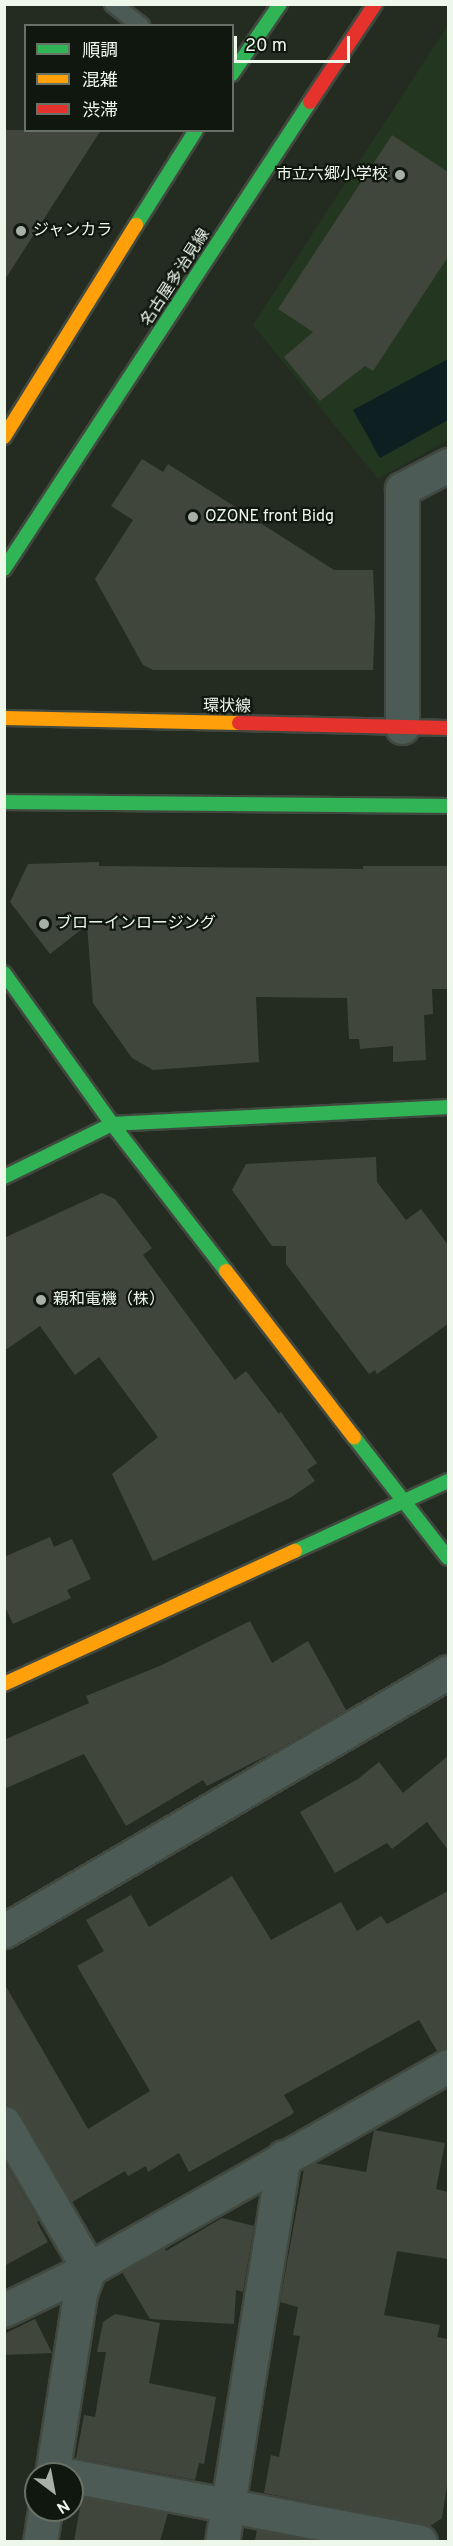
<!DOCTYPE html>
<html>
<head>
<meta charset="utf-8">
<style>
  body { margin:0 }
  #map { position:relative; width:453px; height:2546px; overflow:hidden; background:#242c22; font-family:Overpass,"Noto Sans JP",sans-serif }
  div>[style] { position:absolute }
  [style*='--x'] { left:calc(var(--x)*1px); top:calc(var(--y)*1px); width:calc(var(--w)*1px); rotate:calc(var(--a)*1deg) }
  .built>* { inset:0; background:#23361f }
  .water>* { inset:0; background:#0d1f20 }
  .building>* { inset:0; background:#41463c }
  .roads { filter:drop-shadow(2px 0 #41483f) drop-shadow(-2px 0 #41483f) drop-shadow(0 2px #41483f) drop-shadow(0 -2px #41483f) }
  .lane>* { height:16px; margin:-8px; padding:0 8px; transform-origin:8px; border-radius:8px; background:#4c5b55 }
  .street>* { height:33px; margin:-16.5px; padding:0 16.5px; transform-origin:16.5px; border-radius:16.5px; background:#4c5b55 }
  .fast>* { height:14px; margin:-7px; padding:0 7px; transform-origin:7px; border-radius:7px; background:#30b455 }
  .slow>* { height:14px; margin:-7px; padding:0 7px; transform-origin:7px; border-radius:7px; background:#ff9f0a }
  .jam>* { height:14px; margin:-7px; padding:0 7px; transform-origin:7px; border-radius:7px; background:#e5322d }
  .dots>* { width:16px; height:16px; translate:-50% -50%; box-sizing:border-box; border:3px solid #0f170e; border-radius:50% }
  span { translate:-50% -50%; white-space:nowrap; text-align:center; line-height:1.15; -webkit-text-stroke:4.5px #0f170e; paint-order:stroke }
  .poi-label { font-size:16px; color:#edf8eb }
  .right { translate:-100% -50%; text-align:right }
  .left { translate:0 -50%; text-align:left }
  .street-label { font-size:16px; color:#edf8eb }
  .frame { position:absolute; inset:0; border:6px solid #edf8eb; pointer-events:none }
  .legend { position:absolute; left:24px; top:24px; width:210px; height:108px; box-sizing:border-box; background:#0f170e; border:2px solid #687166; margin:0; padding:8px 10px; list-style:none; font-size:18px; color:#edf8eb }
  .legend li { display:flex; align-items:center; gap:12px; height:30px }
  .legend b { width:30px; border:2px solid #687166 }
  .north { position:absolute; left:24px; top:2462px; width:60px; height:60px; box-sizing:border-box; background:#0f170e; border:2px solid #687166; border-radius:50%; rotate:148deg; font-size:16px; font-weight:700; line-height:24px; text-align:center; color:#edf8eb }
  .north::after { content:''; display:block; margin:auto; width:21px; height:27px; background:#a7b1a5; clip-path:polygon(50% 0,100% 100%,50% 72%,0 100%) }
  .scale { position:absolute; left:234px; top:36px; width:116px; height:27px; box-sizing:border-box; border:3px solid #edf8eb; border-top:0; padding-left:8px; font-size:18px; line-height:21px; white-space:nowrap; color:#edf8eb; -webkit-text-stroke:4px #0f170e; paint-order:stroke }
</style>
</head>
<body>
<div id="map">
  <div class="built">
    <i style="clip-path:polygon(448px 25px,448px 440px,378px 479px,253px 325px)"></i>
  </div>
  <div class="water">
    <i style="clip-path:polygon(448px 359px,448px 420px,380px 458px,353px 410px)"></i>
  </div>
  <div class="building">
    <i style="clip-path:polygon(4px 130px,101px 130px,4px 281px)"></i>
    <i style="clip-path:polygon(392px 135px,448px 172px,448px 257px,373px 371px,365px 366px,320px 401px,284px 357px,313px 332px,278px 309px)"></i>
    <i style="clip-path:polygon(142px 459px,163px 472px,168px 464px,334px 570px,373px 570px,375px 617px,373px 670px,153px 670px,143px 665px,95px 579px,133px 520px,111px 506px)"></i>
    <i style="clip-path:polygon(99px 862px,99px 866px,363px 869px,363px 866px,448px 866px,448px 989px,432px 989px,433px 1014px,424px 1015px,426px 1060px,393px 1062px,393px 1046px,360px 1049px,359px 1039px,349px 1039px,347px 998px,256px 997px,259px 1062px,153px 1070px,132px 1058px,93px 1003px,87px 925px,50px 954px,10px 902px,28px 864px)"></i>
    <i style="clip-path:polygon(376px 1157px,377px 1182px,406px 1220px,421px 1209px,448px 1245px,448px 1324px,377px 1374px,375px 1370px,369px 1374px,286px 1264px,286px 1246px,272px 1246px,232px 1190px,246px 1164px)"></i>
    <i style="clip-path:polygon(102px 1193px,115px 1199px,152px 1248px,143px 1255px,235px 1380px,246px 1371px,279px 1414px,281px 1412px,317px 1463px,307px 1470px,315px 1481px,290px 1498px,153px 1561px,112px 1474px,158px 1437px,99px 1357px,75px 1375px,40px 1326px,4px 1351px,4px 1238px)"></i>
    <i style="clip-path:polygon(50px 1537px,54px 1547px,72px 1539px,91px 1579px,67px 1590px,71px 1598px,13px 1624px,4px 1605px,4px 1557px)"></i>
    <i style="clip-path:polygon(250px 1621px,272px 1663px,308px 1641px,346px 1710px,272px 1753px,207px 1786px,203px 1780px,126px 1826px,84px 1754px,4px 1789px,4px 1740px,89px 1703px,86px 1696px,162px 1665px)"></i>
    <i style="clip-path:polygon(448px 1756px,448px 1850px,427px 1822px,392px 1849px,387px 1843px,335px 1873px,300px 1812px,358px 1779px,379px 1762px,403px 1793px)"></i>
    <i style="clip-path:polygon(232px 1876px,271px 1940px,341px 1902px,357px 1931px,381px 1916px,387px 1924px,448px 1891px,448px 2047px,437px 2051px,419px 2020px,284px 2095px,294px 2112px,291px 2115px,189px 2172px,179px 2153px,148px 2172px,146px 2166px,128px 2176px,125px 2171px,72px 2202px,20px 2114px,14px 2107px,4px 2104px,4px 1983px,88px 2129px,150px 2091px,77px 1966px,104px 1951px,86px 1920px,131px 1895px,149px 1927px)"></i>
    <i style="clip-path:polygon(374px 2130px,445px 2143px,436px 2189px,448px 2192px,448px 2259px,397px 2251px,384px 2315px,440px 2325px,437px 2337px,448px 2339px,448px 2479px,442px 2518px,430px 2526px,264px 2493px,271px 2455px,279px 2457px,300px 2336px,293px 2335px,298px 2307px,280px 2302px,304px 2169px,314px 2163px,366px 2172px)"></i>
    <i style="clip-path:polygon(4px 2161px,39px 2221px,37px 2222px,48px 2242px,4px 2266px)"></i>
    <i style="clip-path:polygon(222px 2218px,254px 2226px,243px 2292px,236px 2290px,234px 2324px,150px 2319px,122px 2272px,165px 2248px,166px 2251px)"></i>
    <i style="clip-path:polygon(115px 2314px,160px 2323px,149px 2383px,216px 2397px,204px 2464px,199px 2463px,195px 2480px,76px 2458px,84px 2415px,95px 2417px,106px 2352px,97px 2352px,103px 2322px)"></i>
    <i style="clip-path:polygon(35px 2319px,52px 2353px,4px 2355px,4px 2334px)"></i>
    <i style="clip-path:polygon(82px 2497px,168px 2513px,160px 2541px,74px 2541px)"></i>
    <i style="clip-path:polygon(257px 2530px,317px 2541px,255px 2541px)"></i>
  </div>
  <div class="roads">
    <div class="lane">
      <i style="--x:113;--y:4;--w:36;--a:38"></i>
    </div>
    <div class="street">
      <i style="--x:402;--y:727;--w:238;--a:-90"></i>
      <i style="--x:402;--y:489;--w:52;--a:-27.6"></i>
      <i style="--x:4;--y:1931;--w:514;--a:-30.26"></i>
      <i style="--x:4;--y:2123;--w:169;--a:59.8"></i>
      <i style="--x:89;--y:2269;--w:27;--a:110"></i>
      <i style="--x:80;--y:2294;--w:182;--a:98.8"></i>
      <i style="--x:4;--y:2310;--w:94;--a:-25.8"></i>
      <i style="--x:89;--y:2269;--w:412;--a:-29.5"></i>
      <i style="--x:72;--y:2476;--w:354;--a:10.7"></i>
      <i style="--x:40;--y:2542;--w:32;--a:-81"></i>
      <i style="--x:222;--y:2542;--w:390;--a:-80.9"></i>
    </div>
    <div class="fast">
      <i style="--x:232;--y:74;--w:85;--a:-55.6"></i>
      <i style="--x:136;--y:225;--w:112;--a:-57.7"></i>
      <i style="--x:4;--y:569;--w:558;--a:-56.77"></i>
      <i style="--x:4;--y:802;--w:444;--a:0.5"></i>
      <i style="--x:4;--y:973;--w:186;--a:54.4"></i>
      <i style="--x:112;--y:1124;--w:186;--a:52.2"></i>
      <i style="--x:4;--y:1177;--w:120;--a:-26.1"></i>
      <i style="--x:112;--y:1124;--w:336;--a:-2.9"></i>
      <i style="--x:354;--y:1437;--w:153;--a:52.2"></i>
      <i style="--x:295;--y:1551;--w:168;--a:-24.6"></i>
    </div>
    <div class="slow">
      <i style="--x:4;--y:437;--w:250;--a:-58.1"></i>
      <i style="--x:4;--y:718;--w:235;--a:1.2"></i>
      <i style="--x:226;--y:1271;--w:210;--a:52.4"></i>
      <i style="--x:4;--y:1684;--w:320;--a:-24.6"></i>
    </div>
    <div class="jam">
      <i style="--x:310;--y:102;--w:118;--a:-56.4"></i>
      <i style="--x:239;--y:723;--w:209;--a:1.4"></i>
    </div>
  </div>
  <div class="dots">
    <i style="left:400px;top:175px;background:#a7b1a5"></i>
    <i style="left:21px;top:231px;background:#a7b1a5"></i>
    <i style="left:193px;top:517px;background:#a7b1a5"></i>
    <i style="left:44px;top:924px;background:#a7b1a5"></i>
    <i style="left:41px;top:1300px;background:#a7b1a5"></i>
  </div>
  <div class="poi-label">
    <span class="right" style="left:388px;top:175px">市立六郷小学校</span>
    <span class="left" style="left:33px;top:231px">ジャンカラ</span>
    <span class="left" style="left:205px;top:517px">OZONE front Bidg</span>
    <span class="left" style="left:56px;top:924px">ブローインロージング</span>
    <span class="left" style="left:53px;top:1300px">親和電機（株）</span>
  </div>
  <div class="street-label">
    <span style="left:176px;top:278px;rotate:-57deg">名古屋多治見線</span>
    <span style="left:227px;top:707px;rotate:1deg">環状線</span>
  </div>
  <div class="frame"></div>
  <ul class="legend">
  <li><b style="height:8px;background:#30b455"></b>順調</li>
  <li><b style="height:8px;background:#ff9f0a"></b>混雑</li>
  <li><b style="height:8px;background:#e5322d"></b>渋滞</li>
  </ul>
  <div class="north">N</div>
  <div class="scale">20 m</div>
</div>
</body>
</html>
